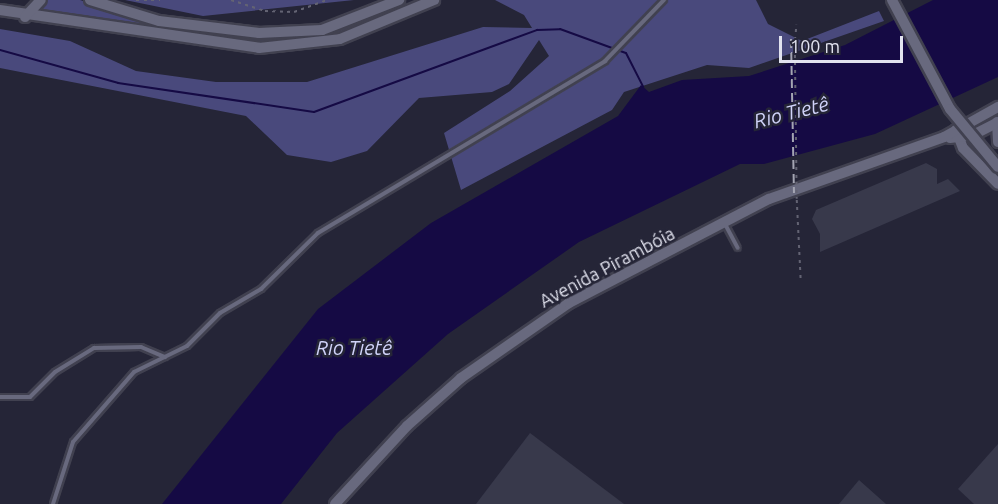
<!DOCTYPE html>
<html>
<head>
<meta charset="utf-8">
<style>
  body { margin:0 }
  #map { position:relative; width:998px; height:504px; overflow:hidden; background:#252537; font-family:Ubuntu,sans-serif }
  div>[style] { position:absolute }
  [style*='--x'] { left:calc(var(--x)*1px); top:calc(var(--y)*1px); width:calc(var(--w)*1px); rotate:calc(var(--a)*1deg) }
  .green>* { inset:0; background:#49497c }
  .water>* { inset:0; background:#150a44 }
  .stream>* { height:2px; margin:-1px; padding:0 1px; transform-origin:1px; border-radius:1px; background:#150a44 }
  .building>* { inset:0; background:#38394b }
  .path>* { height:1.5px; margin-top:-0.75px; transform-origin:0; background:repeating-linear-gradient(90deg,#636373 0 3px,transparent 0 7.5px) }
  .roads { filter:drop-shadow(2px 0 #414150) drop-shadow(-2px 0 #414150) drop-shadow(0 2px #414150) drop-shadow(0 -2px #414150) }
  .service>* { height:4px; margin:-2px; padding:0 2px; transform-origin:2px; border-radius:2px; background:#68697e }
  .secondary>* { height:10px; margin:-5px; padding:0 5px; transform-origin:5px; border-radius:5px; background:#68697e }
  .rail>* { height:2px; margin-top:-1px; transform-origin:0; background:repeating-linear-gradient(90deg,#a4a5b3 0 9px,transparent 0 13.5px) }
  .path-bridge>* { height:1.5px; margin-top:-0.75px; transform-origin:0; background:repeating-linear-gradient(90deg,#636373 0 3px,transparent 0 7.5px) }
  .bridges { filter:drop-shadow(2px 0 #414150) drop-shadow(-2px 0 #414150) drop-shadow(0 2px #414150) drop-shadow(0 -2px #414150) }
  .secondary-bridge>* { height:10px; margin:-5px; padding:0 5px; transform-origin:5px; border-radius:5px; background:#68697e }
  span { translate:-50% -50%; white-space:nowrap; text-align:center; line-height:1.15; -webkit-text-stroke:5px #252537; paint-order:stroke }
  .street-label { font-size:18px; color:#e2e3ef }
  .water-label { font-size:20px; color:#d0d3f9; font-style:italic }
  .scale { position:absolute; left:779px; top:36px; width:124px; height:27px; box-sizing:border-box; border:3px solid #e2e3ef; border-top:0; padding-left:8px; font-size:18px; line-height:21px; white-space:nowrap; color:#e2e3ef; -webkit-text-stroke:4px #252537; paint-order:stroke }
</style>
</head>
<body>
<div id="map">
  <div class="green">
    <i style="clip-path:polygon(46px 0,80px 0,138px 19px,272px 38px,328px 33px,420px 0,349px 31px,272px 42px,40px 13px)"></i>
    <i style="clip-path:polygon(125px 0,354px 0,203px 16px)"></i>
    <i style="clip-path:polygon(495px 0,756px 0,768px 24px,802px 41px,879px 11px,884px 21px,749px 68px,707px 65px,624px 92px,612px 110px,461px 190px,444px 133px,510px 91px,549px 56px,539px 40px,509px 84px,492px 92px,419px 98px,367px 151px,331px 162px,287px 155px,246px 116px,0 68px,0 29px,70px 41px,136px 71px,216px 82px,307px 82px,483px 27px,532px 28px,524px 15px)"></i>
  </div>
  <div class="water">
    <i style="clip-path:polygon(933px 0,998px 0,998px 77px,875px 134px,764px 164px,740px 164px,579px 242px,448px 334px,337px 433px,281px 504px,162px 504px,318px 309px,431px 223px,618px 116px,641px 85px,649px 92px,682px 80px,749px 76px,845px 45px)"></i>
  </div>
  <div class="stream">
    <i style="--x:0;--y:50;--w:123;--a:15.6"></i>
    <i style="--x:118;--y:83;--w:198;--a:8.4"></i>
    <i style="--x:314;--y:112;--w:238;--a:-20.2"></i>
    <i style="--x:537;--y:30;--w:23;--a:-2"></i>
    <i style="--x:560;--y:29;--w:70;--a:20"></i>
    <i style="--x:626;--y:53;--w:38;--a:63"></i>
  </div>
  <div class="building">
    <i style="clip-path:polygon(926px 163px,937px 169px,937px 184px,948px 179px,960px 191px,820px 252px,820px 234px,812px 219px,816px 210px)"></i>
    <i style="clip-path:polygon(530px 433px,624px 504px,476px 504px)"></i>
    <i style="clip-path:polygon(998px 444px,998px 504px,974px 504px,958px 489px)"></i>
    <i style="clip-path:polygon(859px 480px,886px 504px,839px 504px)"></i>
  </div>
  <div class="path">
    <i style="--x:136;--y:0;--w:24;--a:0"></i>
    <i style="--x:231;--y:0;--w:36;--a:18"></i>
    <i style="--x:265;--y:11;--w:29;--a:2"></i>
    <i style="--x:294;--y:12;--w:35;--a:-20"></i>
    <i style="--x:795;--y:40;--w:15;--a:-86"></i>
    <i style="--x:797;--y:200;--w:81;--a:87.2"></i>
  </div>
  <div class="roads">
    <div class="service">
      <i style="--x:725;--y:224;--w:27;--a:62"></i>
      <i style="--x:0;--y:397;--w:30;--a:0"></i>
      <i style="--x:30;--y:397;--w:35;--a:-45"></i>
      <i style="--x:55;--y:372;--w:46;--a:-31.6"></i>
      <i style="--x:94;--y:348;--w:47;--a:-1.2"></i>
      <i style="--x:141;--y:347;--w:26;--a:23"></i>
      <i style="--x:53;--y:504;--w:65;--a:-72.1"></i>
      <i style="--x:73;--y:442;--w:93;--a:-48.9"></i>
      <i style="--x:134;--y:372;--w:59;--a:-26.1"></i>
      <i style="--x:187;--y:346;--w:47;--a:-45"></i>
      <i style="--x:220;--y:313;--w:48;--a:-30.3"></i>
      <i style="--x:261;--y:289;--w:80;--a:-44.5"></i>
      <i style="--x:318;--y:233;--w:335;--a:-30.9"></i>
      <i style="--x:605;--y:61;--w:85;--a:-46"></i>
    </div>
    <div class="secondary">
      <i style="--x:90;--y:0;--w:72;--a:16.9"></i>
      <i style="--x:159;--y:21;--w:101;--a:6.8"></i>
      <i style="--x:259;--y:33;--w:63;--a:-2.7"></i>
      <i style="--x:322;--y:30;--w:83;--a:-21.3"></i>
      <i style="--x:0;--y:10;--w:262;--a:8.3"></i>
      <i style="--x:259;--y:48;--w:81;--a:-6.3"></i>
      <i style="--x:340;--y:39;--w:102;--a:-22.5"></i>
      <i style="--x:25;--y:17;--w:23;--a:-47"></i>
      <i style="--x:997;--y:122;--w:20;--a:87"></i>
      <i style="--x:956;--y:130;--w:19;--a:69"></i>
      <i style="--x:963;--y:148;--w:50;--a:45.8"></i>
      <i style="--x:950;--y:138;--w:23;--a:-7"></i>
      <i style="--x:973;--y:135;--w:28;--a:-27"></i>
      <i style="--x:335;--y:504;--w:106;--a:-47.3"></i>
      <i style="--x:407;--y:426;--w:72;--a:-41.6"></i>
      <i style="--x:461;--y:378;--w:131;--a:-34.8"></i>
      <i style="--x:569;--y:303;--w:225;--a:-27.5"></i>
      <i style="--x:769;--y:199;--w:186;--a:-19.5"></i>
      <i style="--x:944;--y:137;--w:62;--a:-29.1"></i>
    </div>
  </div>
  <div class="rail">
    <i style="--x:791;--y:39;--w:154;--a:88.9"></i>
  </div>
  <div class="path-bridge">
    <i style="--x:795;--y:40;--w:159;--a:89.3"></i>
  </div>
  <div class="bridges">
    <div class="secondary-bridge">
      <i style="--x:892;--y:0;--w:123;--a:62"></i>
      <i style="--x:950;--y:109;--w:75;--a:50.4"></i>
    </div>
  </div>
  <div class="street-label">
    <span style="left:607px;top:267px;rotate:-28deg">Avenida Pirambóia</span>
  </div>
  <div class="water-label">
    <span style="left:791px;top:112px;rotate:-14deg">Rio Tietê</span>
    <span style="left:354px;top:347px">Rio Tietê</span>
  </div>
  <div class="scale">100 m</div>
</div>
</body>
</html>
